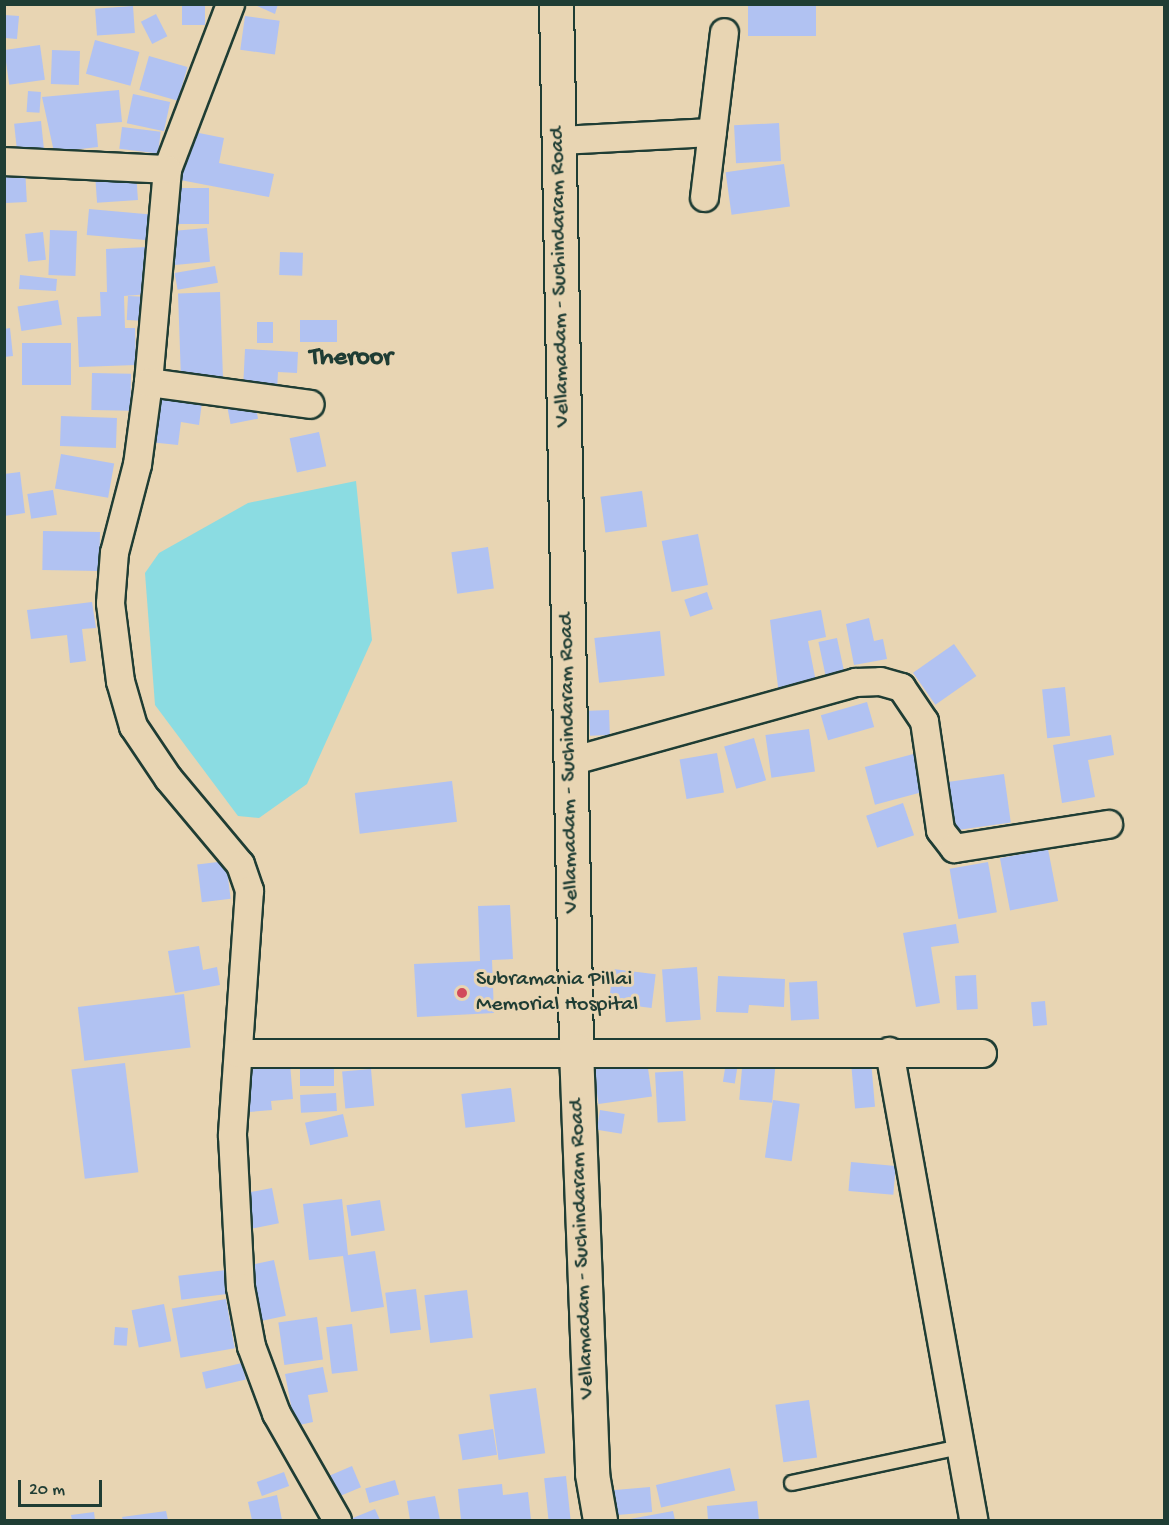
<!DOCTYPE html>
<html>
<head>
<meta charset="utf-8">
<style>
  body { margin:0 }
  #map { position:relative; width:1169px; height:1525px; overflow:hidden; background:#e8d5b3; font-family:"Gochi Hand",sans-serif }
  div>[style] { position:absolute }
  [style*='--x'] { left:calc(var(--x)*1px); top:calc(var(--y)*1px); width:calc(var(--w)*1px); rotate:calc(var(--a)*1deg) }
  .water>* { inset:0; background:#8bdce2 }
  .building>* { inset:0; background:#b1c2f2; transform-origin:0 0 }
  .roads { filter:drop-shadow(2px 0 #1f3d34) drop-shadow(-2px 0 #1f3d34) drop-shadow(0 2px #1f3d34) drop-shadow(0 -2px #1f3d34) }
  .service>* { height:14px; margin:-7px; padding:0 7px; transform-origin:7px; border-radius:7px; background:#e8d5b3 }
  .minor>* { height:27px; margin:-13.5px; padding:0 13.5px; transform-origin:13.5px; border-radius:13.5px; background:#e8d5b3 }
  .secondary>* { height:33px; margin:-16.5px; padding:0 16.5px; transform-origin:16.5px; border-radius:16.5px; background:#e8d5b3 }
  .dots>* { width:16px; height:16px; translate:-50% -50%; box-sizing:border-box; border:3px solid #e8d5b3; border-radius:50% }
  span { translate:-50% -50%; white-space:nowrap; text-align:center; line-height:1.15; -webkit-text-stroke:6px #e8d5b3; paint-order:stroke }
  .street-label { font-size:22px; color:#1f3d34 }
  .poi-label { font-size:22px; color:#1f3d34 }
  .left { translate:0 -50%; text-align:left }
  .quarter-label { font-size:26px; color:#1f3d34; font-weight:700 }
  .frame { position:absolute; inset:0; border:6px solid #1f3d34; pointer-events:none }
  .scale { position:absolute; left:18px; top:1480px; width:84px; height:27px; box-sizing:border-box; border:3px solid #1f3d34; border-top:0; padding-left:8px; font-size:18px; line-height:21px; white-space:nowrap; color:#1f3d34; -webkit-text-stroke:4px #e8d5b3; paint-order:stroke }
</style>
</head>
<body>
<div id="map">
  <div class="water">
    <i style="clip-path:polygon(356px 481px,372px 640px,307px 784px,259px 818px,238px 816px,155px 705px,145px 573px,159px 553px,248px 503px)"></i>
  </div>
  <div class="building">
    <i style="left:182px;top:4px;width:23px;height:21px"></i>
    <i style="clip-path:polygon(253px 4px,278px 4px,275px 14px)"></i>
    <i style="left:748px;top:4px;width:68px;height:32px"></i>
    <i style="left:133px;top:6px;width:27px;height:38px;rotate:86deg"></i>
    <i style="left:156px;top:14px;width:25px;height:17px;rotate:63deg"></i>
    <i style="clip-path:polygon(5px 15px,19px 16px,17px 39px,5px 38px)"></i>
    <i style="left:245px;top:16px;width:35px;height:34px;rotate:8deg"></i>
    <i style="left:95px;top:40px;width:46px;height:35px;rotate:15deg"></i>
    <i style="left:40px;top:45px;width:35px;height:36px;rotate:82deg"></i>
    <i style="left:52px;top:50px;width:28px;height:34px;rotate:2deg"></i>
    <i style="left:149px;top:56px;width:40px;height:35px;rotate:16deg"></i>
    <i style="clip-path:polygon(119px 90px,122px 122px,96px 124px,98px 147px,54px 152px,42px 97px)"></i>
    <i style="left:28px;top:91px;width:13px;height:21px;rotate:4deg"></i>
    <i style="left:133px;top:94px;width:38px;height:30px;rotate:12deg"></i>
    <i style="left:41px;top:121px;width:29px;height:27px;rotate:84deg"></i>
    <i style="left:779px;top:123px;width:38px;height:45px;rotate:87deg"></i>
    <i style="left:122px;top:127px;width:39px;height:22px;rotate:7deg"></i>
    <i style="clip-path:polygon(184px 130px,224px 138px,219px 163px,274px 174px,269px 197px,175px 179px)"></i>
    <i style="left:784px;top:164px;width:43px;height:59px;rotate:82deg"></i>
    <i style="left:25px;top:167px;width:35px;height:21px;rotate:87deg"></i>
    <i style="left:136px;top:172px;width:28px;height:41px;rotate:86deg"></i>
    <i style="left:173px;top:188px;width:36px;height:36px"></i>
    <i style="left:89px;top:209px;width:62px;height:26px;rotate:5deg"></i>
    <i style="left:207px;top:228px;width:34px;height:38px;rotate:85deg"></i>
    <i style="left:50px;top:230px;width:27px;height:45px;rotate:2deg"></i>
    <i style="left:43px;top:232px;width:28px;height:18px;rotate:84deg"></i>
    <i style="clip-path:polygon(147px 247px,149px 294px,124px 296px,125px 328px,135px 328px,136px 365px,79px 367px,77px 317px,101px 316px,100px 292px,107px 292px,106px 249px)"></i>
    <i style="left:280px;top:252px;width:23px;height:23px;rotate:2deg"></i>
    <i style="left:215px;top:266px;width:17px;height:41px;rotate:80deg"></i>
    <i style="clip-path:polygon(20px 275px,57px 279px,56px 291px,19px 289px)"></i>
    <i style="left:220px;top:292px;width:85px;height:42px;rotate:88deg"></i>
    <i style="left:128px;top:296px;width:20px;height:24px;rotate:3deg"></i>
    <i style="left:58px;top:300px;width:25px;height:41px;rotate:81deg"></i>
    <i style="left:337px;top:320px;width:22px;height:37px;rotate:90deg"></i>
    <i style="left:257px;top:322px;width:16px;height:21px"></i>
    <i style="clip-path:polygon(10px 328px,13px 356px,4px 357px,4px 329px)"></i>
    <i style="left:22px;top:343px;width:49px;height:42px"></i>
    <i style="clip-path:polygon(245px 349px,298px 352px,297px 373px,278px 372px,277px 391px,243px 389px)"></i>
    <i style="left:92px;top:373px;width:39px;height:37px;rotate:1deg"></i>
    <i style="clip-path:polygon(155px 390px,203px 395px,199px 425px,181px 422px,178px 445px,149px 442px)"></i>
    <i style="left:255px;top:403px;width:16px;height:28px;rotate:79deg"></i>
    <i style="left:61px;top:416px;width:56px;height:30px;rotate:2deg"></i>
    <i style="left:319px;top:432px;width:35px;height:30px;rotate:78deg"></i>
    <i style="left:61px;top:454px;width:54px;height:35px;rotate:10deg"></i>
    <i style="clip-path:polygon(20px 472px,25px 513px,4px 516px,4px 474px)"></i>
    <i style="left:53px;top:490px;width:25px;height:26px;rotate:81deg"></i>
    <i style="left:642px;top:491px;width:36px;height:42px;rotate:82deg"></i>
    <i style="left:43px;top:531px;width:57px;height:39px;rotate:1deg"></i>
    <i style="left:698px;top:534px;width:52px;height:37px;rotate:79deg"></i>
    <i style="left:488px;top:547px;width:42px;height:37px;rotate:82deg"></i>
    <i style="left:707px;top:592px;width:18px;height:24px;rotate:71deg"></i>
    <i style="clip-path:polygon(92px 602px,96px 628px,82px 629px,86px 661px,70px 663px,67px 635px,31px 639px,27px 610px)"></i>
    <i style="clip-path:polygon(821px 610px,826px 637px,808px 641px,817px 687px,779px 695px,770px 620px)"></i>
    <i style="clip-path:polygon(869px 618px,874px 641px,883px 639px,887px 659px,854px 665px,846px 624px)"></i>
    <i style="left:660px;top:631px;width:45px;height:66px;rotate:84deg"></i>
    <i style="left:837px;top:638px;width:39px;height:19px;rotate:78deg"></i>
    <i style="left:954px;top:644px;width:39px;height:50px;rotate:55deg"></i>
    <i style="left:1065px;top:687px;width:49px;height:23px;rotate:84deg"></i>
    <i style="left:867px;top:702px;width:26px;height:48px;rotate:74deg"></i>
    <i style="left:609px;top:710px;width:25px;height:20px;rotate:88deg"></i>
    <i style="left:809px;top:729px;width:43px;height:44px;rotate:82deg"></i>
    <i style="clip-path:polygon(1111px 735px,1114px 755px,1088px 760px,1095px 797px,1062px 803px,1053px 745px)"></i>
    <i style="left:754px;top:738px;width:44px;height:31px;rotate:74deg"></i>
    <i style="left:717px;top:753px;width:40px;height:38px;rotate:80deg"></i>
    <i style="left:917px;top:753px;width:39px;height:54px;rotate:75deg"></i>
    <i style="left:1004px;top:774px;width:49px;height:57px;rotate:82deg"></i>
    <i style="left:452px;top:781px;width:41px;height:98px;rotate:83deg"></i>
    <i style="left:903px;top:803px;width:34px;height:39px;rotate:71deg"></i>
    <i style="left:1048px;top:849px;width:53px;height:49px;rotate:79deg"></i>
    <i style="left:226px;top:861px;width:38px;height:29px;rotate:83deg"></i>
    <i style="left:988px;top:862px;width:51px;height:39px;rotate:80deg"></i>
    <i style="clip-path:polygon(510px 905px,513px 959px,492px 960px,494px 1013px,417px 1017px,414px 964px,480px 961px,478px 906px)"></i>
    <i style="clip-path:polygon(956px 924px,959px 943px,931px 947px,940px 1003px,916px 1007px,903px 933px)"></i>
    <i style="clip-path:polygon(199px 946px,203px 970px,217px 967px,220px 985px,175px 993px,168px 951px)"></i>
    <i style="left:697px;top:967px;width:53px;height:35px;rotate:86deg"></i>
    <i style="left:613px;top:969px;width:43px;height:34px;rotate:7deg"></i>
    <i style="left:976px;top:975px;width:34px;height:21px;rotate:87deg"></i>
    <i style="clip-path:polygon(718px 976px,785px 979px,784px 1007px,749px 1005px,748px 1013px,716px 1012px)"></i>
    <i style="left:817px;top:981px;width:38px;height:28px;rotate:87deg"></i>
    <i style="left:184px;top:994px;width:54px;height:107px;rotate:83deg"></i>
    <i style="left:1045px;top:1001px;width:24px;height:14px;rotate:85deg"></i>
    <i style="left:646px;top:1054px;width:43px;height:54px;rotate:82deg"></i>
    <i style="left:727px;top:1056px;width:12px;height:26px;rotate:9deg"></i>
    <i style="left:743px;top:1057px;width:33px;height:43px;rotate:5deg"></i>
    <i style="left:871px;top:1061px;width:46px;height:20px;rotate:85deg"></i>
    <i style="left:125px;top:1063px;width:110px;height:54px;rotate:83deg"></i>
    <i style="left:300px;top:1063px;width:34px;height:23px"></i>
    <i style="clip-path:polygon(290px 1064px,293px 1099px,271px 1101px,272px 1110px,249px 1112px,245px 1069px)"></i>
    <i style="left:371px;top:1069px;width:37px;height:29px;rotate:85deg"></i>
    <i style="left:683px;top:1071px;width:50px;height:28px;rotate:87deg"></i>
    <i style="left:511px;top:1088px;width:34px;height:50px;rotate:83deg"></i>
    <i style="left:336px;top:1093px;width:18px;height:36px;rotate:87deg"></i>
    <i style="left:773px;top:1100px;width:27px;height:58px;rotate:8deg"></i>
    <i style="left:600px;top:1110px;width:25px;height:20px;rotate:9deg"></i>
    <i style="left:343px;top:1114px;width:23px;height:39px;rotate:77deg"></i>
    <i style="left:851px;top:1162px;width:45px;height:29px;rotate:5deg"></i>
    <i style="left:272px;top:1188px;width:36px;height:28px;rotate:79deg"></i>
    <i style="clip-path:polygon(342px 1199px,348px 1255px,375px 1251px,384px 1307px,351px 1312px,343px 1256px,309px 1260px,303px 1204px)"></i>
    <i style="left:380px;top:1200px;width:31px;height:34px;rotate:81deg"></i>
    <i style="left:274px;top:1260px;width:57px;height:33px;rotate:78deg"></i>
    <i style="left:226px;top:1270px;width:24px;height:48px;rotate:83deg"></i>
    <i style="left:416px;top:1289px;width:41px;height:31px;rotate:83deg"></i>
    <i style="left:467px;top:1290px;width:48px;height:43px;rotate:83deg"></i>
    <i style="left:226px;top:1299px;width:50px;height:55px;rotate:80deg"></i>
    <i style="left:164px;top:1304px;width:38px;height:33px;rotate:79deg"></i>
    <i style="left:317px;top:1317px;width:43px;height:39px;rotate:82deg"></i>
    <i style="left:352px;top:1324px;width:47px;height:26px;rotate:83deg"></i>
    <i style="left:115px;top:1327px;width:13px;height:18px;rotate:4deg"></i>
    <i style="left:242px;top:1363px;width:17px;height:41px;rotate:77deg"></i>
    <i style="clip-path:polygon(323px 1367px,328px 1392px,308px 1395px,313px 1422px,295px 1426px,285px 1374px)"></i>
    <i style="left:536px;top:1388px;width:66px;height:47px;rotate:82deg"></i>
    <i style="left:809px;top:1400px;width:58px;height:34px;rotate:82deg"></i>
    <i style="left:493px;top:1429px;width:26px;height:35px;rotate:81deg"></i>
    <i style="left:352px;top:1466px;width:23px;height:26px;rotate:67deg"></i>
    <i style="left:730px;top:1468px;width:23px;height:76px;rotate:77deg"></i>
    <i style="left:284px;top:1472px;width:15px;height:29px;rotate:70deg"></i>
    <i style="left:566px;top:1476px;width:44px;height:22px;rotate:84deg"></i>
    <i style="left:395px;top:1480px;width:15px;height:31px;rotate:74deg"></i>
    <i style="clip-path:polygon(502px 1484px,503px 1495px,528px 1492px,531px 1520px,461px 1520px,458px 1489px)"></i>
    <i style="left:650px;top:1487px;width:25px;height:41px;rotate:85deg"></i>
    <i style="clip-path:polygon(277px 1495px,282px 1520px,252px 1520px,248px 1502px)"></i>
    <i style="clip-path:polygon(435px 1496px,440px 1520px,410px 1520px,407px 1501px)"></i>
    <i style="clip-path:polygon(757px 1501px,759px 1520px,708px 1520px,707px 1506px)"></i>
    <i style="clip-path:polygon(375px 1509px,380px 1520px,348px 1520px)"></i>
    <i style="clip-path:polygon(166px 1511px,168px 1520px,123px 1520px,122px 1517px)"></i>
    <i style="clip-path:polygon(673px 1511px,675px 1520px,630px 1520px,630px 1519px)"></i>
    <i style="clip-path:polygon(94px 1512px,95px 1520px,72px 1520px,71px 1515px)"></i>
  </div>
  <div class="roads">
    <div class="service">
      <i style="--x:792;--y:1483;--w:172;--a:-12.1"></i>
    </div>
    <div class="minor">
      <i style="--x:230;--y:4;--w:177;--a:110.9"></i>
      <i style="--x:167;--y:169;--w:214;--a:95.1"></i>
      <i style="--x:148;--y:382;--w:83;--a:97.6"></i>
      <i style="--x:137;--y:464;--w:91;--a:104.6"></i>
      <i style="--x:114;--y:552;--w:51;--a:94.5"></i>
      <i style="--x:110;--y:603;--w:79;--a:82.7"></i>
      <i style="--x:120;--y:681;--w:47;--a:73.9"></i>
      <i style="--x:133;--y:726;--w:63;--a:56.1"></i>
      <i style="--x:168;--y:778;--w:112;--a:50.1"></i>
      <i style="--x:240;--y:864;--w:28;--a:71"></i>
      <i style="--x:249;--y:890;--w:246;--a:94"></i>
      <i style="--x:232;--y:1135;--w:152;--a:87"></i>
      <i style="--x:240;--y:1287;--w:60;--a:79.4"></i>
      <i style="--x:251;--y:1346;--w:72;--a:69.5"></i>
      <i style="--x:276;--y:1413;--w:123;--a:60.3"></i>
      <i style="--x:559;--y:140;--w:153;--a:-3"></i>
      <i style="--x:4;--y:161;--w:163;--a:2.8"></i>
      <i style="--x:704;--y:197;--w:166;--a:-83.1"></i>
      <i style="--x:148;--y:382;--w:163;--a:7.7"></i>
      <i style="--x:570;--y:761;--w:296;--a:-15.5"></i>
      <i style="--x:855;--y:682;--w:25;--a:-2"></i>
      <i style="--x:880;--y:681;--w:22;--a:16"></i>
      <i style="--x:901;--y:687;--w:41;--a:55.9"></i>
      <i style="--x:924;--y:721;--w:110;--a:81.6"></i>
      <i style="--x:940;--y:830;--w:23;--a:52"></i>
      <i style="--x:954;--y:848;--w:156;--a:-8.9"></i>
      <i style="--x:889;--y:1051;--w:476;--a:79.8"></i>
      <i style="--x:238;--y:1053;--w:744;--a:0"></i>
    </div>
    <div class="secondary">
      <i style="--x:556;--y:4;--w:1046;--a:88.9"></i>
      <i style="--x:576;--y:1050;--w:424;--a:87.8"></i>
      <i style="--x:592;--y:1474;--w:47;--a:80.1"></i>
    </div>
  </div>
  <div class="dots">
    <i style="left:462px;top:993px;background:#d1495b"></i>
  </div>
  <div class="street-label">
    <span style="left:561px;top:277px;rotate:-91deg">Vellamadam - Suchindaram Road</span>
    <span style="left:570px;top:763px;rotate:-91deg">Vellamadam - Suchindaram Road</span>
    <span style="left:583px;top:1249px;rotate:-92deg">Vellamadam - Suchindaram Road</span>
  </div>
  <div class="poi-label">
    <span class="left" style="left:476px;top:993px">Subramania Pillai<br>Memorial Hospital</span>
  </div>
  <div class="quarter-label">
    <span style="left:351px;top:359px">Theroor</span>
  </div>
  <div class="frame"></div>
  <div class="scale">20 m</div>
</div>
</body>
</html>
